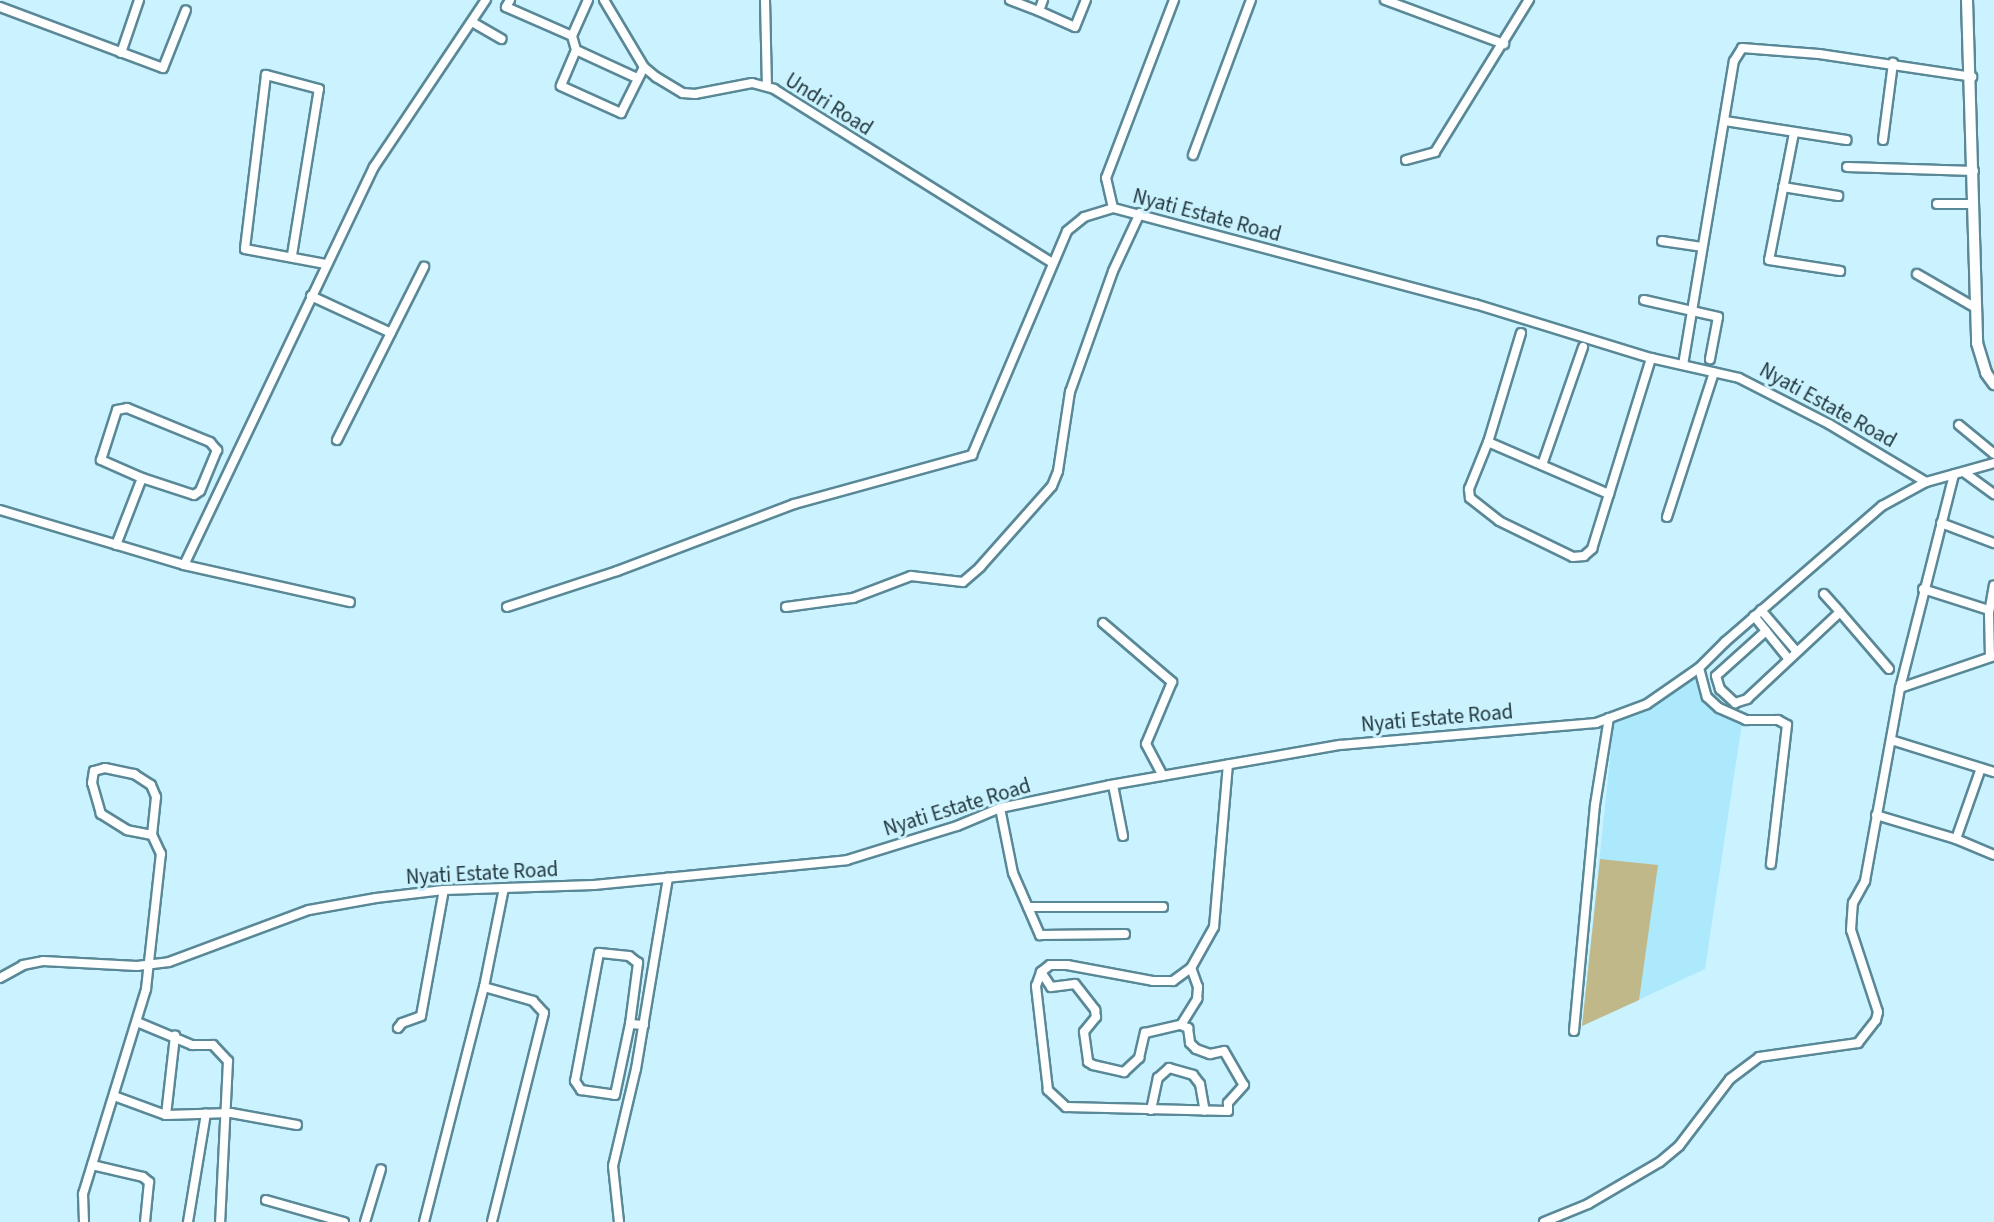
<!DOCTYPE html>
<html>
<head>
<meta charset="utf-8">
<style>
  body { margin:0 }
  #map { position:relative; width:1994px; height:1222px; overflow:hidden; background:#caf2ff; font-family:"Source Sans 3",sans-serif }
  div>[style] { position:absolute }
  [style*='--x'] { left:calc(var(--x)*1px); top:calc(var(--y)*1px); width:calc(var(--w)*1px); rotate:calc(var(--a)*1deg) }
  .built>* { inset:0; background:#ade9fc }
  .green>* { inset:0; background:#c0b889 }
  .roads { filter:drop-shadow(2px 0 #598897) drop-shadow(-2px 0 #598897) drop-shadow(0 2px #598897) drop-shadow(0 -2px #598897) }
  .minor>* { height:8px; margin:-4px; padding:0 4px; transform-origin:4px; border-radius:4px; background:#fff }
  .secondary>* { height:10px; margin:-5px; padding:0 5px; transform-origin:5px; border-radius:5px; background:#fff }
  span { translate:-50% -50%; white-space:nowrap; text-align:center; line-height:1.15; -webkit-text-stroke:6px #caf2ff; paint-order:stroke }
  .street-label { font-size:21px; color:#23373d }
</style>
</head>
<body>
<div id="map">
  <div class="built">
    <i style="clip-path:polygon(1695px 676px,1709px 707px,1742px 723px,1705px 969px,1582px 1026px,1614px 720px,1650px 707px)"></i>
  </div>
  <div class="green">
    <i style="clip-path:polygon(1600px 859px,1658px 865px,1639px 1000px,1582px 1026px)"></i>
  </div>
  <div class="roads">
    <div class="minor">
      <i style="--x:510;--y:0;--w:8;--a:120"></i>
      <i style="--x:506;--y:7;--w:72;--a:23.7"></i>
      <i style="--x:588;--y:0;--w:39;--a:114"></i>
      <i style="--x:572;--y:36;--w:15;--a:74"></i>
      <i style="--x:576;--y:50;--w:39;--a:113"></i>
      <i style="--x:561;--y:86;--w:66;--a:24.2"></i>
      <i style="--x:621;--y:113;--w:51;--a:-63.4"></i>
      <i style="--x:604;--y:0;--w:78;--a:59.2"></i>
      <i style="--x:644;--y:67;--w:16;--a:40"></i>
      <i style="--x:656;--y:77;--w:31;--a:31"></i>
      <i style="--x:683;--y:93;--w:12;--a:5"></i>
      <i style="--x:695;--y:94;--w:58;--a:-10.9"></i>
      <i style="--x:752;--y:83;--w:23;--a:15"></i>
      <i style="--x:774;--y:89;--w:327;--a:32"></i>
      <i style="--x:765;--y:0;--w:86;--a:88.7"></i>
      <i style="--x:1010;--y:0;--w:31;--a:21"></i>
      <i style="--x:1039;--y:11;--w:12;--a:-70"></i>
      <i style="--x:1385;--y:0;--w:127;--a:20.3"></i>
      <i style="--x:0;--y:7;--w:174;--a:20.5"></i>
      <i style="--x:163;--y:68;--w:62;--a:-68.4"></i>
      <i style="--x:1039;--y:11;--w:39;--a:24"></i>
      <i style="--x:1075;--y:27;--w:29;--a:-68"></i>
      <i style="--x:472;--y:22;--w:34;--a:30"></i>
      <i style="--x:576;--y:50;--w:67;--a:24.7"></i>
      <i style="--x:121;--y:53;--w:56;--a:-71.2"></i>
      <i style="--x:1725;--y:121;--w:123;--a:8.9"></i>
      <i style="--x:1794;--y:133;--w:129;--a:101.1"></i>
      <i style="--x:1769;--y:260;--w:72;--a:8.8"></i>
      <i style="--x:1883;--y:140;--w:78;--a:-82.6"></i>
      <i style="--x:1193;--y:155;--w:165;--a:-69.5"></i>
      <i style="--x:1406;--y:160;--w:30;--a:-15"></i>
      <i style="--x:1435;--y:152;--w:179;--a:-58.3"></i>
      <i style="--x:1847;--y:167;--w:127;--a:1.8"></i>
      <i style="--x:1783;--y:187;--w:56;--a:9.3"></i>
      <i style="--x:1937;--y:204;--w:37;--a:0"></i>
      <i style="--x:1113;--y:208;--w:31;--a:-103"></i>
      <i style="--x:1106;--y:178;--w:191;--a:-69.1"></i>
      <i style="--x:1662;--y:241;--w:40;--a:8.5"></i>
      <i style="--x:292;--y:255;--w:168;--a:-80.8"></i>
      <i style="--x:319;--y:89;--w:55;--a:-165.2"></i>
      <i style="--x:266;--y:75;--w:175;--a:96.9"></i>
      <i style="--x:245;--y:249;--w:82;--a:10.5"></i>
      <i style="--x:1917;--y:274;--w:68;--a:30"></i>
      <i style="--x:311;--y:296;--w:88;--a:24.8"></i>
      <i style="--x:1644;--y:300;--w:76;--a:12.9"></i>
      <i style="--x:1718;--y:317;--w:43;--a:100.8"></i>
      <i style="--x:1521;--y:333;--w:114;--a:106.8"></i>
      <i style="--x:1488;--y:442;--w:51;--a:112"></i>
      <i style="--x:1469;--y:489;--w:9;--a:84"></i>
      <i style="--x:1470;--y:498;--w:37;--a:38"></i>
      <i style="--x:1499;--y:521;--w:82;--a:25.9"></i>
      <i style="--x:1573;--y:557;--w:11;--a:-5"></i>
      <i style="--x:1584;--y:556;--w:11;--a:-41"></i>
      <i style="--x:1592;--y:549;--w:200;--a:-72.8"></i>
      <i style="--x:1683;--y:365;--w:308;--a:-80.5"></i>
      <i style="--x:1734;--y:61;--w:15;--a:-58"></i>
      <i style="--x:1742;--y:48;--w:77;--a:4.5"></i>
      <i style="--x:1819;--y:54;--w:155;--a:8.5"></i>
      <i style="--x:1959;--y:425;--w:45;--a:39.6"></i>
      <i style="--x:337;--y:440;--w:194;--a:-63.3"></i>
      <i style="--x:1488;--y:442;--w:132;--a:23.3"></i>
      <i style="--x:1542;--y:465;--w:125;--a:-70.8"></i>
      <i style="--x:1965;--y:473;--w:36;--a:36"></i>
      <i style="--x:0;--y:510;--w:192;--a:16.6"></i>
      <i style="--x:184;--y:565;--w:441;--a:-64.5"></i>
      <i style="--x:374;--y:167;--w:201;--a:-56.2"></i>
      <i style="--x:1667;--y:517;--w:152;--a:-72"></i>
      <i style="--x:1941;--y:523;--w:57;--a:20.7"></i>
      <i style="--x:116;--y:545;--w:72;--a:-68.8"></i>
      <i style="--x:142;--y:478;--w:45;--a:-156.3"></i>
      <i style="--x:101;--y:460;--w:52;--a:-72.3"></i>
      <i style="--x:117;--y:410;--w:10;--a:-11"></i>
      <i style="--x:127;--y:408;--w:90;--a:22.3"></i>
      <i style="--x:210;--y:442;--w:11;--a:49"></i>
      <i style="--x:217;--y:450;--w:44;--a:112.5"></i>
      <i style="--x:200;--y:491;--w:7;--a:146"></i>
      <i style="--x:194;--y:495;--w:55;--a:-161.9"></i>
      <i style="--x:184;--y:565;--w:170;--a:12.6"></i>
      <i style="--x:1923;--y:589;--w:69;--a:17.7"></i>
      <i style="--x:1824;--y:594;--w:24;--a:48"></i>
      <i style="--x:507;--y:607;--w:116;--a:-18.1"></i>
      <i style="--x:617;--y:571;--w:189;--a:-20.7"></i>
      <i style="--x:794;--y:504;--w:185;--a:-15.4"></i>
      <i style="--x:972;--y:455;--w:243;--a:-67"></i>
      <i style="--x:1067;--y:231;--w:22;--a:-39"></i>
      <i style="--x:1084;--y:217;--w:30;--a:-17"></i>
      <i style="--x:1113;--y:208;--w:375;--a:14.9"></i>
      <i style="--x:1475;--y:304;--w:184;--a:17.1"></i>
      <i style="--x:1651;--y:358;--w:90;--a:12.8"></i>
      <i style="--x:1739;--y:378;--w:101;--a:27.1"></i>
      <i style="--x:1829;--y:424;--w:113;--a:30.9"></i>
      <i style="--x:786;--y:607;--w:68;--a:-7.7"></i>
      <i style="--x:853;--y:598;--w:62;--a:-20.8"></i>
      <i style="--x:911;--y:576;--w:52;--a:6.6"></i>
      <i style="--x:963;--y:582;--w:23;--a:-41"></i>
      <i style="--x:980;--y:567;--w:108;--a:-48.4"></i>
      <i style="--x:1052;--y:486;--w:16;--a:-68"></i>
      <i style="--x:1058;--y:471;--w:80;--a:-81.4"></i>
      <i style="--x:1070;--y:392;--w:128;--a:-70.4"></i>
      <i style="--x:1113;--y:271;--w:64;--a:-65"></i>
      <i style="--x:1761;--y:610;--w:55;--a:49.4"></i>
      <i style="--x:1754;--y:616;--w:19;--a:51"></i>
      <i style="--x:1766;--y:631;--w:67;--a:138"></i>
      <i style="--x:1716;--y:676;--w:14;--a:73"></i>
      <i style="--x:1720;--y:689;--w:21;--a:43"></i>
      <i style="--x:1735;--y:703;--w:13;--a:-18"></i>
      <i style="--x:1747;--y:699;--w:127;--a:-43.1"></i>
      <i style="--x:1840;--y:612;--w:75;--a:49.3"></i>
      <i style="--x:1103;--y:623;--w:91;--a:40.5"></i>
      <i style="--x:1172;--y:682;--w:67;--a:112.8"></i>
      <i style="--x:1146;--y:744;--w:36;--a:62"></i>
      <i style="--x:1766;--y:631;--w:36;--a:51"></i>
      <i style="--x:1990;--y:657;--w:44;--a:-91.3"></i>
      <i style="--x:1989;--y:613;--w:28;--a:-80"></i>
      <i style="--x:1699;--y:668;--w:30;--a:75"></i>
      <i style="--x:1707;--y:697;--w:16;--a:43"></i>
      <i style="--x:1719;--y:708;--w:30;--a:24"></i>
      <i style="--x:1746;--y:720;--w:32;--a:0"></i>
      <i style="--x:1778;--y:720;--w:10;--a:29"></i>
      <i style="--x:1787;--y:725;--w:140;--a:96.6"></i>
      <i style="--x:1900;--y:688;--w:99;--a:-18.8"></i>
      <i style="--x:1891;--y:740;--w:108;--a:17.3"></i>
      <i style="--x:1113;--y:785;--w:52;--a:78.9"></i>
      <i style="--x:1000;--y:808;--w:66;--a:78.7"></i>
      <i style="--x:1013;--y:873;--w:68;--a:66.5"></i>
      <i style="--x:1040;--y:935;--w:85;--a:-0.7"></i>
      <i style="--x:1876;--y:815;--w:84;--a:16.7"></i>
      <i style="--x:1956;--y:839;--w:75;--a:-70.6"></i>
      <i style="--x:1956;--y:839;--w:41;--a:22.8"></i>
      <i style="--x:1028;--y:907;--w:135;--a:0"></i>
      <i style="--x:1041;--y:972;--w:18;--a:56"></i>
      <i style="--x:1051;--y:987;--w:24;--a:-7"></i>
      <i style="--x:1075;--y:984;--w:33;--a:52"></i>
      <i style="--x:1095;--y:1010;--w:7;--a:82"></i>
      <i style="--x:1096;--y:1017;--w:19;--a:129"></i>
      <i style="--x:1084;--y:1032;--w:30;--a:82"></i>
      <i style="--x:1088;--y:1062;--w:6;--a:31"></i>
      <i style="--x:1093;--y:1065;--w:32;--a:13"></i>
      <i style="--x:1124;--y:1072;--w:21;--a:-43"></i>
      <i style="--x:1139;--y:1058;--w:26;--a:-77"></i>
      <i style="--x:1145;--y:1033;--w:37;--a:-13"></i>
      <i style="--x:1181;--y:1025;--w:8;--a:23"></i>
      <i style="--x:1188;--y:1028;--w:15;--a:82"></i>
      <i style="--x:1190;--y:1043;--w:8;--a:45"></i>
      <i style="--x:1196;--y:1049;--w:15;--a:20"></i>
      <i style="--x:1210;--y:1054;--w:14;--a:-12"></i>
      <i style="--x:1224;--y:1051;--w:39;--a:60"></i>
      <i style="--x:1244;--y:1085;--w:24;--a:132"></i>
      <i style="--x:1228;--y:1103;--w:8;--a:90"></i>
      <i style="--x:1228;--y:1111;--w:162;--a:-178.6"></i>
      <i style="--x:1066;--y:1107;--w:25;--a:-137"></i>
      <i style="--x:1048;--y:1090;--w:105;--a:-96.6"></i>
      <i style="--x:1036;--y:986;--w:15;--a:-70"></i>
      <i style="--x:1041;--y:972;--w:11;--a:-38"></i>
      <i style="--x:1050;--y:965;--w:17;--a:0"></i>
      <i style="--x:1067;--y:965;--w:87;--a:10.5"></i>
      <i style="--x:1153;--y:981;--w:20;--a:0"></i>
      <i style="--x:1173;--y:981;--w:22;--a:-36"></i>
      <i style="--x:1191;--y:968;--w:47;--a:-60.7"></i>
      <i style="--x:1214;--y:927;--w:163;--a:-85.1"></i>
      <i style="--x:0;--y:978;--w:26;--a:-29"></i>
      <i style="--x:23;--y:965;--w:20;--a:-11"></i>
      <i style="--x:43;--y:961;--w:94;--a:3"></i>
      <i style="--x:137;--y:966;--w:32;--a:-7"></i>
      <i style="--x:169;--y:962;--w:149;--a:-20.4"></i>
      <i style="--x:309;--y:910;--w:68;--a:-10.2"></i>
      <i style="--x:376;--y:898;--w:68;--a:-6.7"></i>
      <i style="--x:444;--y:890;--w:150;--a:-1.9"></i>
      <i style="--x:594;--y:885;--w:254;--a:-5.6"></i>
      <i style="--x:847;--y:860;--w:115;--a:-17.2"></i>
      <i style="--x:957;--y:826;--w:47;--a:-22.7"></i>
      <i style="--x:1000;--y:808;--w:112;--a:-11.8"></i>
      <i style="--x:1110;--y:785;--w:233;--a:-9.9"></i>
      <i style="--x:1340;--y:745;--w:257;--a:-4.9"></i>
      <i style="--x:1596;--y:723;--w:54;--a:-20.4"></i>
      <i style="--x:1647;--y:704;--w:63;--a:-34.7"></i>
      <i style="--x:1699;--y:668;--w:37;--a:-45"></i>
      <i style="--x:1725;--y:642;--w:208;--a:-40.9"></i>
      <i style="--x:1882;--y:506;--w:50;--a:-28.6"></i>
      <i style="--x:1926;--y:482;--w:71;--a:-15.6"></i>
      <i style="--x:484;--y:987;--w:51;--a:15.9"></i>
      <i style="--x:533;--y:1001;--w:16;--a:47"></i>
      <i style="--x:544;--y:1013;--w:215;--a:104"></i>
      <i style="--x:137;--y:1022;--w:60;--a:22.7"></i>
      <i style="--x:192;--y:1045;--w:21;--a:0"></i>
      <i style="--x:213;--y:1045;--w:22;--a:47"></i>
      <i style="--x:228;--y:1061;--w:161;--a:92.8"></i>
      <i style="--x:630;--y:1024;--w:62;--a:-82.5"></i>
      <i style="--x:638;--y:963;--w:11;--a:-142"></i>
      <i style="--x:629;--y:956;--w:30;--a:-174"></i>
      <i style="--x:599;--y:953;--w:130;--a:100.6"></i>
      <i style="--x:575;--y:1081;--w:11;--a:56"></i>
      <i style="--x:581;--y:1090;--w:34;--a:8"></i>
      <i style="--x:615;--y:1095;--w:73;--a:-78.1"></i>
      <i style="--x:630;--y:1024;--w:14;--a:4"></i>
      <i style="--x:1181;--y:1025;--w:31;--a:-58"></i>
      <i style="--x:1197;--y:999;--w:12;--a:-85"></i>
      <i style="--x:1198;--y:987;--w:20;--a:-110"></i>
      <i style="--x:398;--y:1028;--w:6;--a:-51"></i>
      <i style="--x:402;--y:1023;--w:20;--a:-20"></i>
      <i style="--x:421;--y:1016;--w:128;--a:-79.7"></i>
      <i style="--x:1574;--y:1031;--w:227;--a:-84.7"></i>
      <i style="--x:1595;--y:805;--w:88;--a:-80.9"></i>
      <i style="--x:114;--y:1096;--w:55;--a:20.1"></i>
      <i style="--x:166;--y:1115;--w:65;--a:-1.8"></i>
      <i style="--x:231;--y:1113;--w:67;--a:10.3"></i>
      <i style="--x:1151;--y:1110;--w:33;--a:-78"></i>
      <i style="--x:1158;--y:1078;--w:15;--a:-42"></i>
      <i style="--x:1169;--y:1068;--w:25;--a:16"></i>
      <i style="--x:1193;--y:1075;--w:11;--a:52"></i>
      <i style="--x:1200;--y:1084;--w:27;--a:80"></i>
      <i style="--x:166;--y:1115;--w:80;--a:-83.5"></i>
      <i style="--x:92;--y:1165;--w:52;--a:13.2"></i>
      <i style="--x:143;--y:1177;--w:8;--a:40"></i>
      <i style="--x:149;--y:1182;--w:40;--a:95.7"></i>
      <i style="--x:266;--y:1200;--w:81;--a:15.8"></i>
      <i style="--x:84;--y:1222;--w:28;--a:-92"></i>
      <i style="--x:83;--y:1194;--w:214;--a:-72.9"></i>
      <i style="--x:146;--y:989;--w:136;--a:-83.7"></i>
      <i style="--x:161;--y:854;--w:21;--a:-115"></i>
      <i style="--x:152;--y:835;--w:25;--a:-169"></i>
      <i style="--x:127;--y:830;--w:31;--a:-148"></i>
      <i style="--x:101;--y:814;--w:32;--a:-106"></i>
      <i style="--x:92;--y:783;--w:12;--a:-81"></i>
      <i style="--x:94;--y:771;--w:11;--a:-15"></i>
      <i style="--x:105;--y:768;--w:30;--a:12"></i>
      <i style="--x:134;--y:774;--w:20;--a:33"></i>
      <i style="--x:151;--y:785;--w:13;--a:67"></i>
      <i style="--x:156;--y:797;--w:38;--a:96"></i>
      <i style="--x:188;--y:1222;--w:110;--a:-80.6"></i>
      <i style="--x:365;--y:1222;--w:55;--a:-73.2"></i>
      <i style="--x:424;--y:1222;--w:243;--a:-75.7"></i>
      <i style="--x:484;--y:987;--w:101;--a:-78.6"></i>
      <i style="--x:619;--y:1222;--w:56;--a:-96.1"></i>
      <i style="--x:613;--y:1166;--w:100;--a:-76.7"></i>
      <i style="--x:636;--y:1069;--w:194;--a:-80.5"></i>
      <i style="--x:1544;--y:1222;--w:48;--a:-22.2"></i>
      <i style="--x:1588;--y:1204;--w:83;--a:-30.3"></i>
      <i style="--x:1660;--y:1162;--w:25;--a:-40"></i>
      <i style="--x:1679;--y:1146;--w:84;--a:-52.7"></i>
      <i style="--x:1730;--y:1079;--w:36;--a:-37"></i>
      <i style="--x:1759;--y:1057;--w:100;--a:-8"></i>
      <i style="--x:1858;--y:1043;--w:29;--a:-52"></i>
      <i style="--x:1876;--y:1020;--w:8;--a:-76"></i>
      <i style="--x:1878;--y:1012;--w:86;--a:-108.2"></i>
      <i style="--x:1851;--y:930;--w:27;--a:-86"></i>
      <i style="--x:1853;--y:903;--w:25;--a:-61"></i>
      <i style="--x:1865;--y:881;--w:196;--a:-79.7"></i>
      <i style="--x:1900;--y:688;--w:220;--a:-75.8"></i>
    </div>
    <div class="secondary">
      <i style="--x:1967;--y:0;--w:343;--a:88.3"></i>
      <i style="--x:1977;--y:343;--w:31;--a:73"></i>
      <i style="--x:1986;--y:373;--w:14;--a:54"></i>
    </div>
  </div>
  <div class="street-label">
    <span style="left:829px;top:104px;rotate:32deg">Undri Road</span>
    <span style="left:1207px;top:215px;rotate:15deg">Nyati Estate Road</span>
    <span style="left:1828px;top:405px;rotate:29deg">Nyati Estate Road</span>
    <span style="left:1437px;top:718px;rotate:-5deg">Nyati Estate Road</span>
    <span style="left:957px;top:807px;rotate:-17deg">Nyati Estate Road</span>
    <span style="left:482px;top:873px;rotate:-3deg">Nyati Estate Road</span>
  </div>
</div>
</body>
</html>
